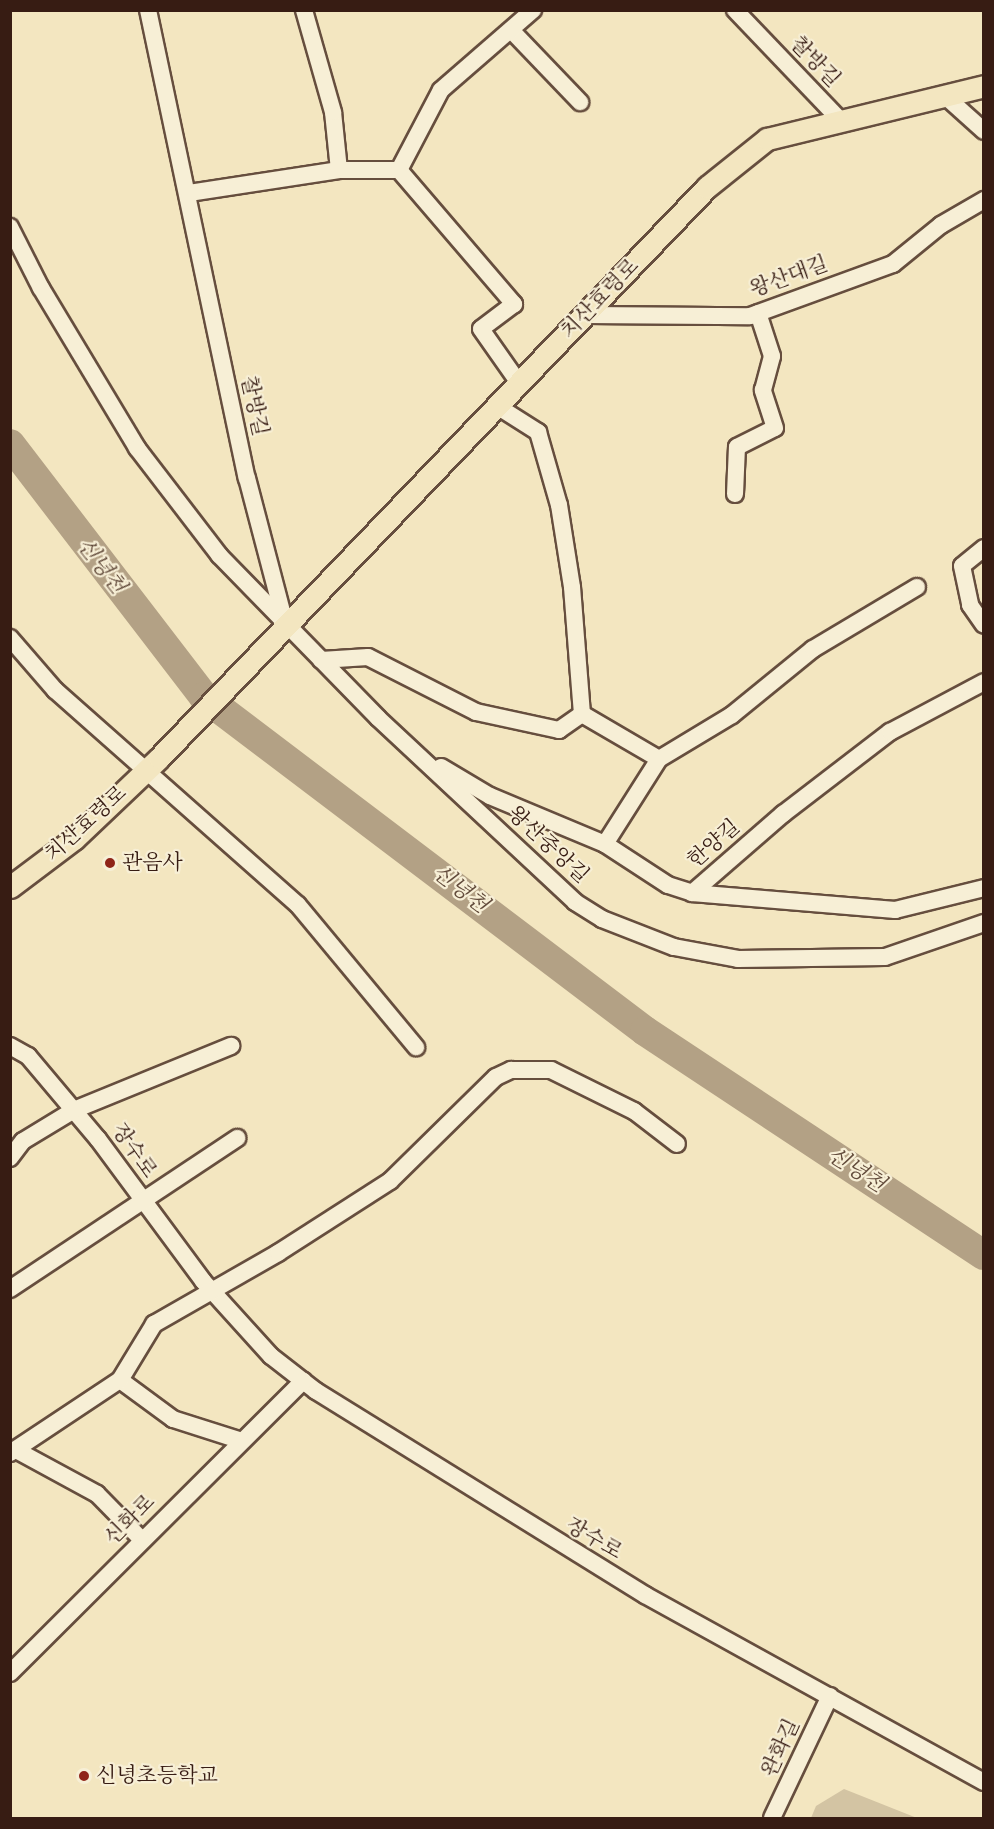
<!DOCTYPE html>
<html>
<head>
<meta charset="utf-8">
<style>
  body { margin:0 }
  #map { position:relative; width:994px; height:1829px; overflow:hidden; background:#f3e6c0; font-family:"IM FELL DW Pica","Noto Serif KR",serif }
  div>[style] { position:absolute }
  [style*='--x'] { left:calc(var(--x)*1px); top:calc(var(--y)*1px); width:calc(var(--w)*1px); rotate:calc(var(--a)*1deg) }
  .green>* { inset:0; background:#d3c4a3 }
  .river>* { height:30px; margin:-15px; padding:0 15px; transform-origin:15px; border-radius:15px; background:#b3a185 }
  .roads { filter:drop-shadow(2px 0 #664e3e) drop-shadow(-2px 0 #664e3e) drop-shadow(0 2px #664e3e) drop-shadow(0 -2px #664e3e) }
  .minor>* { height:16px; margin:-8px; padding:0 8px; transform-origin:8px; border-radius:8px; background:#f7efd6 }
  .major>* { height:21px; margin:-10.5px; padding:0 10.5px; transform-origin:10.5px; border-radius:10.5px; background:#f3e6c0 }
  .dots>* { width:16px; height:16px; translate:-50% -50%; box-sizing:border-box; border:3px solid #f7efd6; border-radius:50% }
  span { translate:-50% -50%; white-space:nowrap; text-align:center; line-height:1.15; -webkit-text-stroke:4.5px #f7efd6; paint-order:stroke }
  .street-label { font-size:21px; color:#371c13 }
  .poi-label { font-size:21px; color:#371c13 }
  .left { translate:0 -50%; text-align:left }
  .water-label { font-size:22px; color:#624b3b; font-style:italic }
  .frame { position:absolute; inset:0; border:12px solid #371c13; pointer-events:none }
</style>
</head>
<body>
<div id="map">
  <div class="green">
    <i style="clip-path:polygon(844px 1789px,917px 1818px,811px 1818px,816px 1806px)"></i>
  </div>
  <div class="river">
    <i style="--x:10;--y:444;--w:319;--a:52.5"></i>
    <i style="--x:204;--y:697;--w:553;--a:37.14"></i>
    <i style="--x:645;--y:1031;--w:406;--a:33.5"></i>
  </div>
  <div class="roads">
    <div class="minor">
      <i style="--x:148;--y:10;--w:478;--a:78.1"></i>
      <i style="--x:247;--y:478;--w:154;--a:75.3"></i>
      <i style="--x:735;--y:10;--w:151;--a:46.3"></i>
      <i style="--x:511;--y:30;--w:100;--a:46.2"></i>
      <i style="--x:945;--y:96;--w:52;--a:41.9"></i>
      <i style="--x:339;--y:170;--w:60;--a:0"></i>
      <i style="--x:399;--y:170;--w:90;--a:-62.3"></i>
      <i style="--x:441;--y:90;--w:122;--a:-41"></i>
      <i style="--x:399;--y:170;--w:177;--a:49.4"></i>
      <i style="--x:514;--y:304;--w:41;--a:142.9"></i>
      <i style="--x:481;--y:329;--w:66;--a:54.9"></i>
      <i style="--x:189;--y:193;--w:152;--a:-8.7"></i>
      <i style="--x:339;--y:170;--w:58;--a:-95.9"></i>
      <i style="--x:333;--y:112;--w:106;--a:-105.9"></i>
      <i style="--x:10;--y:227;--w:68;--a:63.1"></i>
      <i style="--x:41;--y:288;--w:187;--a:59"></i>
      <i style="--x:137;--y:448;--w:135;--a:52.5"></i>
      <i style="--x:219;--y:555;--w:228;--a:45.7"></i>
      <i style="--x:378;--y:718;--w:270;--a:43"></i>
      <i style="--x:575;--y:902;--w:32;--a:32"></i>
      <i style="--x:602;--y:919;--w:77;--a:21.3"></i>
      <i style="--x:674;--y:947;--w:65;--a:10.6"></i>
      <i style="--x:738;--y:959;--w:147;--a:-0.8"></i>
      <i style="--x:885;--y:957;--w:105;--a:-19"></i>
      <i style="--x:587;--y:315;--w:163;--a:0.4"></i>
      <i style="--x:750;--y:316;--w:152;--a:-20"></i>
      <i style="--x:893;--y:264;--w:62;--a:-39.1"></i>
      <i style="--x:941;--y:225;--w:50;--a:-30.2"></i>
      <i style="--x:497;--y:406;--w:49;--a:32.4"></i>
      <i style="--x:538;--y:432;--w:76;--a:74"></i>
      <i style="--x:559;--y:505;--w:83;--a:81"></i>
      <i style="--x:572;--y:587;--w:127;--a:85.5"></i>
      <i style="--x:582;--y:714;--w:89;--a:30.3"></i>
      <i style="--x:735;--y:494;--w:47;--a:-87.6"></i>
      <i style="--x:737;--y:447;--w:42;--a:-26.6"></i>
      <i style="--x:775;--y:428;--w:40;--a:-108"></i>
      <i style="--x:763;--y:390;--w:35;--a:-75"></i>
      <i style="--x:772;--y:356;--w:45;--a:-108"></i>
      <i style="--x:984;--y:548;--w:28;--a:141"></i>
      <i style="--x:962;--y:566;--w:40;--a:78"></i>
      <i style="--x:970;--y:605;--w:24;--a:55"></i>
      <i style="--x:10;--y:638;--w:69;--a:49.1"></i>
      <i style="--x:55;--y:690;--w:324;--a:41.5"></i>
      <i style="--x:298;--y:905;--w:185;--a:50.3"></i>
      <i style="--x:321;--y:660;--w:47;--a:-3.7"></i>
      <i style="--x:368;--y:657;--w:121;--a:27"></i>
      <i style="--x:476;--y:712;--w:85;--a:12.2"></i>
      <i style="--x:559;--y:730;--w:28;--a:-35"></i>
      <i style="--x:441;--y:767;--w:57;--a:30.6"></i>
      <i style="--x:490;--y:796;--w:125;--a:22.7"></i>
      <i style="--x:605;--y:844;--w:75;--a:33.1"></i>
      <i style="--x:668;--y:885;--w:25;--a:18"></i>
      <i style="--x:692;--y:893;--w:204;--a:4.8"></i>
      <i style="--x:895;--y:910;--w:92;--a:-13.9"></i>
      <i style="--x:605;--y:844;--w:101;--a:-57.6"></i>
      <i style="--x:659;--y:759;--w:85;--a:-31.1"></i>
      <i style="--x:732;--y:715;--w:104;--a:-39.2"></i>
      <i style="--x:813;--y:649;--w:121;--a:-30.8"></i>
      <i style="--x:692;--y:893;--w:121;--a:-41"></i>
      <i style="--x:783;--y:814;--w:135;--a:-37.5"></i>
      <i style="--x:890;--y:732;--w:106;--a:-28"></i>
      <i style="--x:10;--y:1046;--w:21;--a:29"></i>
      <i style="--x:28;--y:1056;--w:109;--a:49.9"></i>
      <i style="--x:98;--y:1139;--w:177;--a:53.5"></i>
      <i style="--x:203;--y:1281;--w:101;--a:47.8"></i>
      <i style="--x:271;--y:1356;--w:57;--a:37.9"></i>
      <i style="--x:316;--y:1391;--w:387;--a:31.8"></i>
      <i style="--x:645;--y:1595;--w:387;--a:28.9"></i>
      <i style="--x:10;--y:1158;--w:21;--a:-53"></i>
      <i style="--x:23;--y:1141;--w:60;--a:-31.3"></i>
      <i style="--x:74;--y:1110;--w:170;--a:-22.2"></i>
      <i style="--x:10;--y:1289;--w:273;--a:-33.6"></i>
      <i style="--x:120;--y:1380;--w:66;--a:36.3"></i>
      <i style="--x:173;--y:1419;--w:72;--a:17.7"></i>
      <i style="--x:16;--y:1450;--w:92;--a:28.5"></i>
      <i style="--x:97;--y:1494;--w:63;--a:45.6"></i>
      <i style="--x:10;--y:1453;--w:132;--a:-33.6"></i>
      <i style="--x:120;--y:1380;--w:66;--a:-58.7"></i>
      <i style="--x:154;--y:1324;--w:143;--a:-29.8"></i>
      <i style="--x:278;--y:1253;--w:133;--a:-32.7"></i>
      <i style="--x:390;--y:1181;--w:148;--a:-44.5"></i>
      <i style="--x:496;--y:1077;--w:17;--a:-25"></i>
      <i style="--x:511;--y:1070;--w:40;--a:0"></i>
      <i style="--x:551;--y:1070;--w:93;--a:26.3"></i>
      <i style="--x:634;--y:1111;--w:54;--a:37.5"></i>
      <i style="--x:10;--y:1673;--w:414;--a:-44.9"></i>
      <i style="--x:772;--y:1818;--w:135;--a:-64.6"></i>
    </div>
    <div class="major">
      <i style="--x:10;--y:887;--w:80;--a:-36.9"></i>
      <i style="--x:74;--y:839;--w:117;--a:-43.6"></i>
      <i style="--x:159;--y:758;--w:791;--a:-46.18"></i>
      <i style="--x:707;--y:187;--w:77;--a:-38.7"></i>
      <i style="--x:767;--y:139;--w:223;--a:-13.7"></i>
    </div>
  </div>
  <div class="dots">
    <i style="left:110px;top:863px;background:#8f2418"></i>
    <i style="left:84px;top:1776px;background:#8f2418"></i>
  </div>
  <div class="street-label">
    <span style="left:815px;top:62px;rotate:46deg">찰방길</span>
    <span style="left:789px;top:277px;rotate:-20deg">왕산대길</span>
    <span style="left:600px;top:299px;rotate:-46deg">치산효령로</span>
    <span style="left:254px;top:406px;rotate:78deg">찰방길</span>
    <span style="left:86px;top:824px;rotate:-42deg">치산효령로</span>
    <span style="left:714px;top:844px;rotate:-41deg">한양길</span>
    <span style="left:548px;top:845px;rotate:43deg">왕산중앙길</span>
    <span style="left:134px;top:1151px;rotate:55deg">장수로</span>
    <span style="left:130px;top:1520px;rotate:-45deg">신화로</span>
    <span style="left:594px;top:1539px;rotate:30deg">장수로</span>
    <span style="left:781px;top:1748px;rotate:-65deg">완화길</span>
  </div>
  <div class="poi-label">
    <span class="left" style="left:122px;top:863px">관음사</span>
    <span class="left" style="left:96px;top:1776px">신녕초등학교</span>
  </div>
  <div class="water-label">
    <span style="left:101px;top:566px;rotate:52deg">신녕천</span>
    <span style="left:460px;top:889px;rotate:38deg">신녕천</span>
    <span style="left:856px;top:1170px;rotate:33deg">신녕천</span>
  </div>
  <div class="frame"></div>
</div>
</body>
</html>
